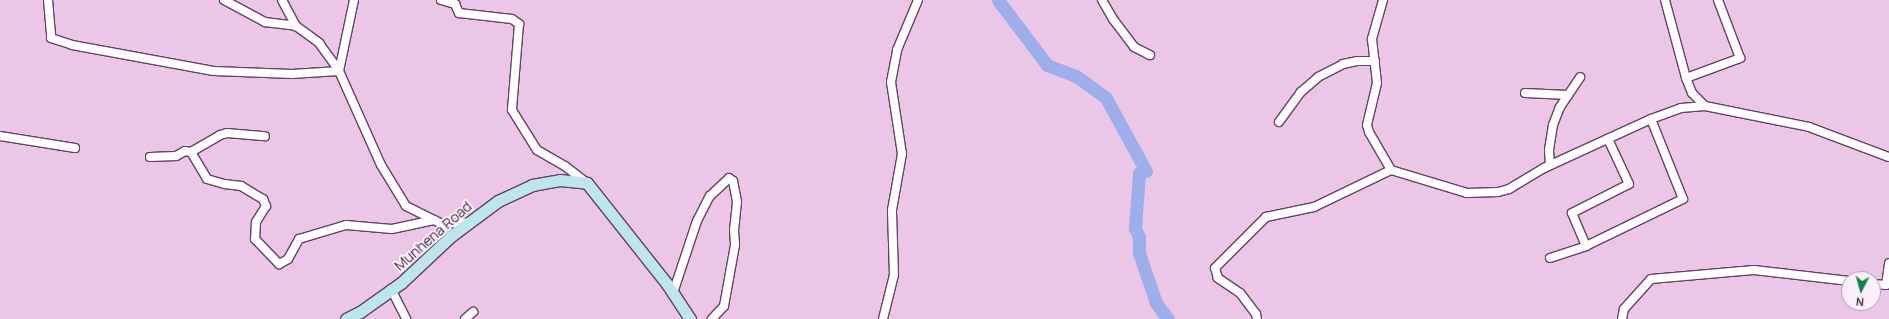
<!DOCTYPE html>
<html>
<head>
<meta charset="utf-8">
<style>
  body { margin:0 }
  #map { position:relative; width:1889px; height:319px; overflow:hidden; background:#ebc6e6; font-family:Manrope,sans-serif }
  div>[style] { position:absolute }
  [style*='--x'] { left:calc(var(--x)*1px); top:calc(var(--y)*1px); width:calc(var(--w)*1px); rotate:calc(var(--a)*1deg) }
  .river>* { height:13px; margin:-6.5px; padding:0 6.5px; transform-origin:6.5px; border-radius:6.5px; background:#9dafeb }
  .roads { filter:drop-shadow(1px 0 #63445f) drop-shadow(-1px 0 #63445f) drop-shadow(0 1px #63445f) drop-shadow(0 -1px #63445f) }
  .street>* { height:8px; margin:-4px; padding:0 4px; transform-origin:4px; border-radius:4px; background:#fff }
  .secondary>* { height:11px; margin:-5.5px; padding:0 5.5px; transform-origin:5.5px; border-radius:5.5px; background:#bde6ec }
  span { translate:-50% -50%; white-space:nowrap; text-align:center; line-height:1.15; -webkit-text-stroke:4px #feeffc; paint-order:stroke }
  .street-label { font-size:14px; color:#392b37 }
  .north { position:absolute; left:1841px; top:271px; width:40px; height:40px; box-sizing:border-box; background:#feeffc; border:1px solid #afa1ad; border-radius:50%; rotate:186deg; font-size:11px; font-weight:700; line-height:16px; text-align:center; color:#392b37 }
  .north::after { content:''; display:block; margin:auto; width:14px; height:18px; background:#0c8741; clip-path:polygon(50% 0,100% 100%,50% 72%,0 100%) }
</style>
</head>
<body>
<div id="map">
  <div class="river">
    <i style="--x:998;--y:0;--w:81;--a:53"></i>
    <i style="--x:1047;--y:65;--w:31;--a:21"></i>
    <i style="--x:1076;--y:76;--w:37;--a:36"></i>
    <i style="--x:1106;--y:98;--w:83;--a:61.3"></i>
    <i style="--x:1146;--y:171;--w:7;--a:164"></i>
    <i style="--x:1139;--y:173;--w:55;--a:94.2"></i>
    <i style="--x:1135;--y:228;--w:10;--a:66"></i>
    <i style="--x:1139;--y:237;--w:16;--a:90"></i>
    <i style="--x:1139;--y:253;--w:53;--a:71.2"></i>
    <i style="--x:1156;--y:303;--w:20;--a:53"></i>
  </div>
  <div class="roads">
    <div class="street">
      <i style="--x:48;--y:0;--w:38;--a:85"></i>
      <i style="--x:51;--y:38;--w:22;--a:18"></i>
      <i style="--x:72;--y:45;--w:144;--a:10.4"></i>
      <i style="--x:214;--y:71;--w:78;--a:2.2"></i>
      <i style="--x:292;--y:74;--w:47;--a:-3.7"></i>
      <i style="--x:339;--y:71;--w:73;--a:-78.1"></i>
      <i style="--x:224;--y:0;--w:47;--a:28.2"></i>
      <i style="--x:265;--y:22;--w:31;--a:7"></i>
      <i style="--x:282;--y:0;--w:30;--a:62"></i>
      <i style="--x:296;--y:26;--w:29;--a:36"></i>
      <i style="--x:319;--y:43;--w:34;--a:54"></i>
      <i style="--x:339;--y:71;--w:103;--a:65.9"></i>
      <i style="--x:381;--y:165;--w:48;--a:58.6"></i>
      <i style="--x:406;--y:206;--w:40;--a:26.6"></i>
      <i style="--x:442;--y:224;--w:27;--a:-4"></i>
      <i style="--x:441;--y:0;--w:15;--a:16"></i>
      <i style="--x:455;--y:4;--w:10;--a:66"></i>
      <i style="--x:459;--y:13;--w:53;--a:6.5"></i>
      <i style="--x:512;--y:19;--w:9;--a:36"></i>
      <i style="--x:519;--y:24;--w:86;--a:94.7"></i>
      <i style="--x:512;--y:110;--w:47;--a:58"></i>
      <i style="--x:537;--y:150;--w:32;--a:30"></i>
      <i style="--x:565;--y:166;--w:28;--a:38"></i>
      <i style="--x:1102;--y:0;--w:22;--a:60"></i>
      <i style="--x:1113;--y:19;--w:35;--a:53"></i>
      <i style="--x:1134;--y:47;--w:18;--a:27"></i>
      <i style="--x:1383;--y:0;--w:41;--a:105.8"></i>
      <i style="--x:1372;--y:39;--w:44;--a:83.5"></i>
      <i style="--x:1377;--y:83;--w:43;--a:103.4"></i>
      <i style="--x:1367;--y:125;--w:7;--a:74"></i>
      <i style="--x:1369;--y:132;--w:44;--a:59.9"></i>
      <i style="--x:1665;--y:0;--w:81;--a:74.9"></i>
      <i style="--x:1686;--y:78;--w:16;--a:68"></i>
      <i style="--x:1692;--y:93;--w:18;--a:45"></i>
      <i style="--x:1686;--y:78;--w:58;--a:-20.3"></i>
      <i style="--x:1740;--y:58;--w:62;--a:-110.8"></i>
      <i style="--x:1525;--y:93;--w:43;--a:2.7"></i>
      <i style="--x:1279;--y:122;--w:37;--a:-54"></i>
      <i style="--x:1301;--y:92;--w:23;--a:-41"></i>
      <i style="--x:1318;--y:77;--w:28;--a:-27"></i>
      <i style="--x:1343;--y:64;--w:14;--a:-12"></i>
      <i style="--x:1357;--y:61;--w:18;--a:0"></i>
      <i style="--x:0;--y:136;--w:76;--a:9.1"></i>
      <i style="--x:191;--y:152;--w:34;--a:-30"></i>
      <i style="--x:220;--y:135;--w:7;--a:-16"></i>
      <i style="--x:227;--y:133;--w:38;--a:5"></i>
      <i style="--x:150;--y:157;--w:26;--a:-2"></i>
      <i style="--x:176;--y:156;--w:10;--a:-29"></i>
      <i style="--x:185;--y:151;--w:6;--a:9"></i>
      <i style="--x:191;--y:152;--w:31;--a:59"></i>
      <i style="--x:207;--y:179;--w:19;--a:16"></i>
      <i style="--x:225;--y:184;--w:16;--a:7"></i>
      <i style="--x:241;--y:186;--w:26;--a:31"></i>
      <i style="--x:263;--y:199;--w:8;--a:67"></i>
      <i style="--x:266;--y:206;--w:19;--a:122"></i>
      <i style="--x:256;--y:222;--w:17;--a:93"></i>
      <i style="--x:255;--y:239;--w:35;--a:46"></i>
      <i style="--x:279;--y:264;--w:10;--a:-29"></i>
      <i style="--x:288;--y:259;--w:23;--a:-61"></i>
      <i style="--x:299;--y:239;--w:49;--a:-16.6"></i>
      <i style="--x:346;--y:225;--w:46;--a:5"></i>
      <i style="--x:392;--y:229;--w:43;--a:-12.1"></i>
      <i style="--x:1550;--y:165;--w:15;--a:-94"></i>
      <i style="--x:1549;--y:150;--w:25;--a:-81"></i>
      <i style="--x:1553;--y:125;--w:19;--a:-69"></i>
      <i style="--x:1560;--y:107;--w:36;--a:-56"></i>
      <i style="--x:1586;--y:246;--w:36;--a:-113"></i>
      <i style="--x:1572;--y:213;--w:64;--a:-27"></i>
      <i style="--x:1629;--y:184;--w:50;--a:-115"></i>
      <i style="--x:1550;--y:258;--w:38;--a:-18"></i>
      <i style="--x:1586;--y:246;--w:108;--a:-25.9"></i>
      <i style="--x:1683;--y:199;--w:86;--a:-111.8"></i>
      <i style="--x:1873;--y:284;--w:13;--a:4"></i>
      <i style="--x:1886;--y:285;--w:22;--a:-82"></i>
      <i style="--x:391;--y:289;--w:34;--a:63"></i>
      <i style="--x:673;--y:293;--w:76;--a:-71.6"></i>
      <i style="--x:697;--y:221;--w:28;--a:-63"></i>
      <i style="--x:710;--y:196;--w:26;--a:-43"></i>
      <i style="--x:729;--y:178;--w:5;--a:37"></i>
      <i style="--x:733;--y:181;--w:21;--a:79"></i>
      <i style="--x:737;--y:202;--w:28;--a:96"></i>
      <i style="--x:734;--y:230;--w:15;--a:86"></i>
      <i style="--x:735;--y:245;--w:62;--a:100.2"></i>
      <i style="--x:724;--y:306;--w:18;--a:133"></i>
      <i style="--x:465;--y:319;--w:11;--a:-41"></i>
      <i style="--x:883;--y:319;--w:45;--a:-76"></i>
      <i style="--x:894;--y:275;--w:65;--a:-91.8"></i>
      <i style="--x:892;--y:210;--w:57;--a:-79.9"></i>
      <i style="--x:902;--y:154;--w:73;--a:-98.7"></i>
      <i style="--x:891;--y:82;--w:33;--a:-79"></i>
      <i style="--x:897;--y:50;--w:54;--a:-67.2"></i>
      <i style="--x:1257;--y:319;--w:5;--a:-101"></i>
      <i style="--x:1256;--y:314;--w:26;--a:-127"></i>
      <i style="--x:1240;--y:293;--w:27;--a:-146"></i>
      <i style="--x:1218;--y:278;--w:10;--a:-107"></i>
      <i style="--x:1215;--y:268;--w:72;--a:-45"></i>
      <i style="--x:1266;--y:217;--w:49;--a:-11.8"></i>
      <i style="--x:1314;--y:207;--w:85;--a:-25.7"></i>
      <i style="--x:1391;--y:170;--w:79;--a:16.8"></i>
      <i style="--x:1467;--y:193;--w:31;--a:-2"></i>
      <i style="--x:1498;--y:192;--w:11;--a:-15"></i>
      <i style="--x:1509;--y:189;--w:41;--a:-31"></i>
      <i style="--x:1544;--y:168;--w:118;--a:-24.6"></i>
      <i style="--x:1651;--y:119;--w:32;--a:-20"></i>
      <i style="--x:1681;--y:108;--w:24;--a:-5"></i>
      <i style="--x:1705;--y:106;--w:106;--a:11.4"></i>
      <i style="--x:1809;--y:127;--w:85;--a:20.6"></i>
      <i style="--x:1622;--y:319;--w:10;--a:-79"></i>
      <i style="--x:1624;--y:309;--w:40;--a:-48"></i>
      <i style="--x:1651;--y:279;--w:103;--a:-5"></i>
      <i style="--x:1754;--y:270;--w:96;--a:6.6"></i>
    </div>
    <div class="secondary">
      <i style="--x:346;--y:319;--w:16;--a:-27"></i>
      <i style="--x:360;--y:312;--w:50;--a:-35.3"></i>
      <i style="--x:401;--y:283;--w:69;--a:-43.2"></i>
      <i style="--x:451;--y:236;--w:59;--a:-36.7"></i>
      <i style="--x:498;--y:201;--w:38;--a:-25"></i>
      <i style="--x:532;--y:185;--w:28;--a:-10"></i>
      <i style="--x:560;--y:180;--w:27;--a:6"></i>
      <i style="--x:587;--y:183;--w:129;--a:51.6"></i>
      <i style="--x:667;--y:284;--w:42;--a:56.7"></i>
    </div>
  </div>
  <div class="street-label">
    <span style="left:433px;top:236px;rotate:-41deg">Munhena Road</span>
  </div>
  <div class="north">N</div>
</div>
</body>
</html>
